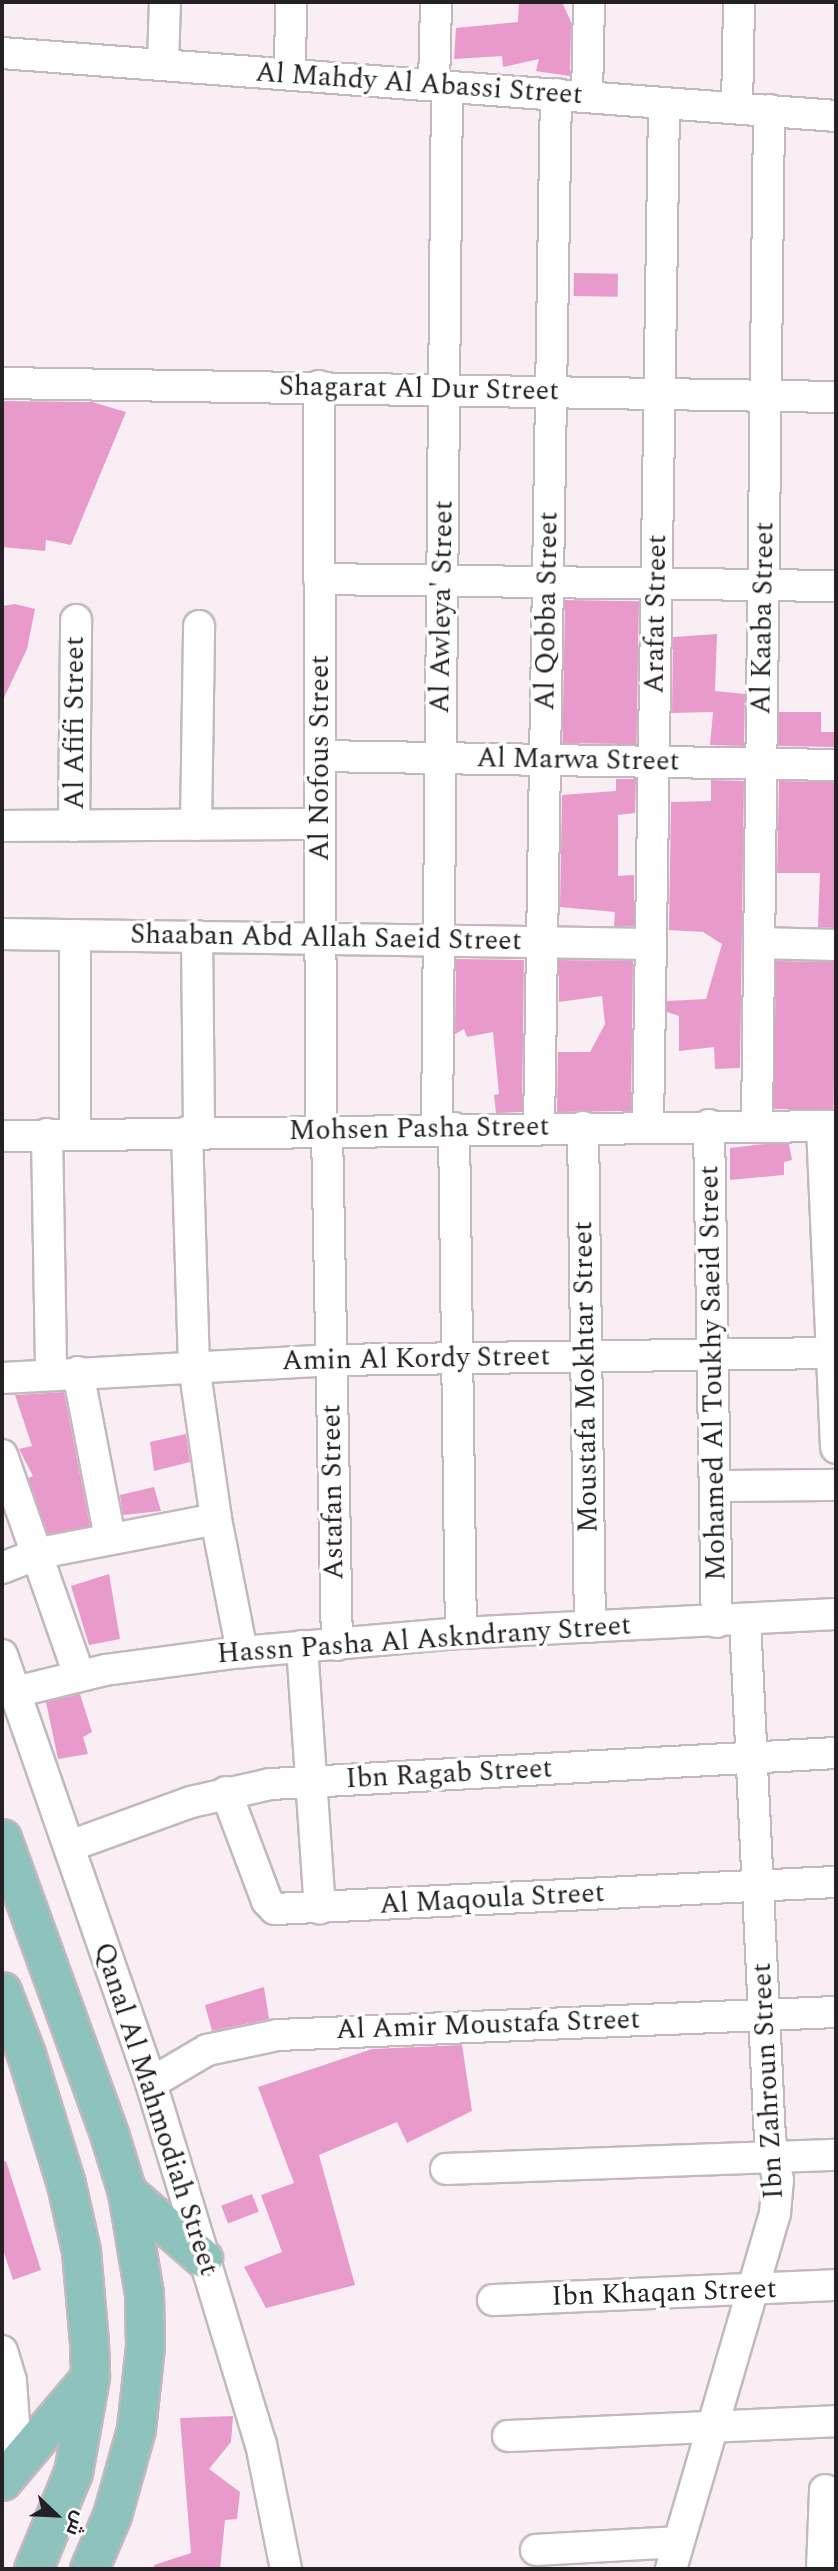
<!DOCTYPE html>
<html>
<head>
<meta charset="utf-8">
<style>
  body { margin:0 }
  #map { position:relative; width:838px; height:2571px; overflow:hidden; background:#faeef5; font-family:Spectral,Cairo,serif }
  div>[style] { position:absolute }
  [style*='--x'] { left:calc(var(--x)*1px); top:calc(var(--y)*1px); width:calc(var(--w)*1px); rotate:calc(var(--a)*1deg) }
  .building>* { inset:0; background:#e89bcb; transform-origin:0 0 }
  .roads { filter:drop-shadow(2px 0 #c3b8be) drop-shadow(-2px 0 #c3b8be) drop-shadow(0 2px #c3b8be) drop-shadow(0 -2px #c3b8be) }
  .minor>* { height:30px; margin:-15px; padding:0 15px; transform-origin:15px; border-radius:15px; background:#fff }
  .major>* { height:37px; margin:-18.5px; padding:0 18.5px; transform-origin:18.5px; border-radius:18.5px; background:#8ec2bd }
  span { translate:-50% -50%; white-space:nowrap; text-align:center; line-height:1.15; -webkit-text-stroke:7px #fff; paint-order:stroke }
  .street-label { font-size:28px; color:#252023 }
  .frame { position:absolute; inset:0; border:4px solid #252023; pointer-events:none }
  .north { position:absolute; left:21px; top:2480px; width:70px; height:70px; -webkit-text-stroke:5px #fff; paint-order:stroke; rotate:113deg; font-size:19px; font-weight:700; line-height:28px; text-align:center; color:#252023 }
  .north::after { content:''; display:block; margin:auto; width:24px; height:32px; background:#252023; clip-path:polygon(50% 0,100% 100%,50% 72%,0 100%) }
</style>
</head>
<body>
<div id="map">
  <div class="building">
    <i style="clip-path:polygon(519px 2px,562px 2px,571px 22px,570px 76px,536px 71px,539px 59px,503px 67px,502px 56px,454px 59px,456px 28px,518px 22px)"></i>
    <i style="left:574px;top:273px;width:44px;height:23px;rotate:1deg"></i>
    <i style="clip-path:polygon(2px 401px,92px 402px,126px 412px,71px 545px,46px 540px,45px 551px,2px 547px)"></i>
    <i style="left:565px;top:600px;width:74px;height:143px;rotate:1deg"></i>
    <i style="clip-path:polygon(15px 604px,35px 609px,27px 649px,2px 702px,2px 606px)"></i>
    <i style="clip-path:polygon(717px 634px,715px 691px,745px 694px,744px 746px,710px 745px,713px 712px,672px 713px,673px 637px)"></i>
    <i style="clip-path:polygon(779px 712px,821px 712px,821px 732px,836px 732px,836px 747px,779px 746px)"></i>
    <i style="clip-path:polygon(616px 779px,636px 779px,635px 813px,618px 815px,618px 876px,634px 875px,634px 926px,614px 926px,615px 912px,560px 907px,562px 795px,616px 791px)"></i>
    <i style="clip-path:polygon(711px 780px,744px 781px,740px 1068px,715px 1069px,714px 1047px,679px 1051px,679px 1016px,667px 1012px,667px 1001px,706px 999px,722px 944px,703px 932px,669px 930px,671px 802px,711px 801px)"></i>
    <i style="clip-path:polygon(779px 781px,836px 782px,836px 928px,818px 927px,820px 873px,777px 873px)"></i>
    <i style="clip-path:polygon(456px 959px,524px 960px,522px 1112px,496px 1113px,494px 1095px,499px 1094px,493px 1032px,467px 1037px,464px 1029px,455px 1034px)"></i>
    <i style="clip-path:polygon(559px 960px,633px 961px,631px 1111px,557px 1112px,558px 1052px,590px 1052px,605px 1024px,602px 996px,559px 1002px)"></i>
    <i style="left:776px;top:961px;width:60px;height:148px;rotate:1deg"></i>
    <i style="clip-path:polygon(764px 1144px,789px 1144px,792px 1160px,784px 1162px,784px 1175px,730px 1180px,730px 1148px)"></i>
    <i style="clip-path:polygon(64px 1392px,90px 1526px,48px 1534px,28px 1478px,33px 1476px,19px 1449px,32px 1446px,15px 1395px)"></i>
    <i style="clip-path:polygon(186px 1434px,190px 1462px,154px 1471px,150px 1442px)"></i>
    <i style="clip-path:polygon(154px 1487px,161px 1511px,123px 1515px,120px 1495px)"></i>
    <i style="clip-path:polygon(109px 1574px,120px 1639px,89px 1645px,71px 1586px)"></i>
    <i style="clip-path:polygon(80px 1694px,92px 1732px,83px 1737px,88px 1754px,58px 1759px,46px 1702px)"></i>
    <i style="clip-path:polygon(264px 1987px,269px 2019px,212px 2031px,205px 2005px)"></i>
    <i style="clip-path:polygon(462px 2045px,472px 2111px,407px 2143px,397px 2122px,319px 2155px,355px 2285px,266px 2308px,244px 2267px,282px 2252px,261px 2195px,294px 2183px,258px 2087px,372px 2049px)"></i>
    <i style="clip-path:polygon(6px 2161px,41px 2270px,13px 2280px,2px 2247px,2px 2162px)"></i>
    <i style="left:252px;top:2194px;width:19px;height:33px;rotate:69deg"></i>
    <i style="clip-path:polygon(233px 2416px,231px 2442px,209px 2469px,240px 2492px,237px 2519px,225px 2520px,220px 2569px,155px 2569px,154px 2565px,191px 2553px,180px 2418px)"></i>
  </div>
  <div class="roads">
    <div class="minor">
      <i style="--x:2;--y:53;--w:836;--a:4.32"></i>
      <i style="--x:163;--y:64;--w:62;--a:-88.2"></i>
      <i style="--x:290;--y:74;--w:72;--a:-89.2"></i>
      <i style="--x:434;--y:85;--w:83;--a:-88.6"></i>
      <i style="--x:587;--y:97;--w:95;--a:-88.8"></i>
      <i style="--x:737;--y:108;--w:106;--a:-88.9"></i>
      <i style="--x:2;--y:383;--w:834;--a:0.96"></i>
      <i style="--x:319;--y:386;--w:744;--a:89.85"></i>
      <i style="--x:319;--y:579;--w:517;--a:0.78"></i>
      <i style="--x:320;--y:756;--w:516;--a:1"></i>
      <i style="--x:196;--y:825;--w:199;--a:-89.1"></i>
      <i style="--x:2;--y:826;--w:318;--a:-0.4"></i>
      <i style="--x:74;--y:826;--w:206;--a:-89.4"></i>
      <i style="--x:2;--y:934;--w:648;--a:0.88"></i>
      <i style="--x:75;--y:935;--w:198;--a:90"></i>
      <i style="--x:197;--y:936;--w:196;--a:89.4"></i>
      <i style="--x:759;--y:943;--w:77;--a:1.5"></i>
      <i style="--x:709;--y:1125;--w:497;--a:89.1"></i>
      <i style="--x:757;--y:1125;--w:1015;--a:-89.32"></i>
      <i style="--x:648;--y:1126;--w:1023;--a:-89.1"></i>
      <i style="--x:822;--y:1126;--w:322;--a:87.5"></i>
      <i style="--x:539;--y:1127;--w:1033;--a:-89.06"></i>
      <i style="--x:583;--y:1127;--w:500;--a:89.2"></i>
      <i style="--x:437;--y:1128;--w:1041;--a:-89.45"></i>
      <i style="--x:454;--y:1128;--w:505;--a:89.21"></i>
      <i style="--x:327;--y:1130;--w:515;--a:88.89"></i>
      <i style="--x:187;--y:1132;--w:234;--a:88.3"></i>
      <i style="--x:194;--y:1366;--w:155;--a:81.8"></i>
      <i style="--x:216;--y:1519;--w:136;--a:78.9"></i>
      <i style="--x:47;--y:1134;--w:240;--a:89"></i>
      <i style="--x:2;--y:1136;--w:834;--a:-0.69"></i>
      <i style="--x:78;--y:1372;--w:169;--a:79.1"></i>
      <i style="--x:2;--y:1378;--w:328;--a:-3.1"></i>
      <i style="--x:330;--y:1360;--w:501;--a:-0.8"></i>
      <i style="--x:2;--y:1455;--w:233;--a:70.7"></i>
      <i style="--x:716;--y:1486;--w:120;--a:-0.5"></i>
      <i style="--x:2;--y:1568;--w:41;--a:-21.5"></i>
      <i style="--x:40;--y:1553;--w:179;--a:-10.9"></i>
      <i style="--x:302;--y:1646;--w:263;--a:86.1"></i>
      <i style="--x:2;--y:1655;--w:453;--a:70.8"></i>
      <i style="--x:151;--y:2083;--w:377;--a:73.1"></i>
      <i style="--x:261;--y:2444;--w:127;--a:78.7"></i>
      <i style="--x:15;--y:1692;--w:93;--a:-13.7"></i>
      <i style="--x:105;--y:1670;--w:138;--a:-7.5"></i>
      <i style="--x:242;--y:1652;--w:220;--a:-5"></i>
      <i style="--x:461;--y:1633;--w:375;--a:-2.9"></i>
      <i style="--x:226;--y:1792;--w:116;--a:69.4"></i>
      <i style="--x:267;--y:1901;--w:11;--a:45"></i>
      <i style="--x:275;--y:1909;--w:562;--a:-2.76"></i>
      <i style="--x:70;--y:1846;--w:129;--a:-20"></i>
      <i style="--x:191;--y:1802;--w:82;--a:-12.7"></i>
      <i style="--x:271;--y:1784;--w:566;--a:-3.14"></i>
      <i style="--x:151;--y:2083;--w:65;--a:-30.5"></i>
      <i style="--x:207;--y:2050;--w:73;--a:-11.9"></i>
      <i style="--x:278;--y:2035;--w:558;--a:-2.36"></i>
      <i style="--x:446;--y:2169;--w:390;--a:-2.1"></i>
      <i style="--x:493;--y:2300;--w:343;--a:-2.5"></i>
      <i style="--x:2;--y:2351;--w:31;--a:73"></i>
      <i style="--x:11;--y:2381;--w:43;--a:86"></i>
      <i style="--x:14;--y:2424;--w:54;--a:102.8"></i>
      <i style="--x:508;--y:2436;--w:328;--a:-2.6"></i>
      <i style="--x:536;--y:2550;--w:142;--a:-3.2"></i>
      <i style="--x:671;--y:2569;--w:371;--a:-73.7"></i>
      <i style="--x:775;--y:2213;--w:33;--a:-85"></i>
      <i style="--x:778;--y:2180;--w:42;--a:-101"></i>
      <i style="--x:770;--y:2139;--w:520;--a:-92.76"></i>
      <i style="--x:822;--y:2569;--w:79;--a:-87.8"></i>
    </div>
    <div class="major">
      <i style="--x:2;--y:1838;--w:318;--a:70.1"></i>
      <i style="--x:110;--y:2137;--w:58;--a:72.8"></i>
      <i style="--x:127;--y:2192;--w:103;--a:80.5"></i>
      <i style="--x:144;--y:2294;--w:52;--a:88.9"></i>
      <i style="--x:145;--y:2346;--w:83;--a:96.2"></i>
      <i style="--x:136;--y:2429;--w:89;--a:105.6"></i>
      <i style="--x:112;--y:2515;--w:59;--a:113.1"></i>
      <i style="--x:2;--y:1991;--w:67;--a:69.1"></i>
      <i style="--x:26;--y:2054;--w:136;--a:72.9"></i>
      <i style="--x:66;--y:2184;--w:69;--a:77.4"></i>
      <i style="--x:81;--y:2251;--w:92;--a:85"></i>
      <i style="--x:89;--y:2343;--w:34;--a:88"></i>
      <i style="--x:90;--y:2377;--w:97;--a:100.1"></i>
      <i style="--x:73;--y:2472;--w:105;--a:112.4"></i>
      <i style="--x:127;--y:2192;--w:101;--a:41"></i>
      <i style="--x:2;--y:2481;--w:136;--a:-49.8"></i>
    </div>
  </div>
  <div class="street-label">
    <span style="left:419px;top:84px;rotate:4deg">Al Mahdy Al Abassi Street</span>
    <span style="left:419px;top:389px;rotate:1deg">Shagarat Al Dur Street</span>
    <span style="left:442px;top:607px;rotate:-89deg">Al Awleya' Street</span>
    <span style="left:547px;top:611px;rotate:-89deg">Al Qobba Street</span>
    <span style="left:656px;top:614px;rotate:-89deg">Arafat Street</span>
    <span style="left:763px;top:618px;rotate:-89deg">Al Kaaba Street</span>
    <span style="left:75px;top:723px;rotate:-90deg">Al Afifi Street</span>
    <span style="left:320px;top:758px;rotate:-90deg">Al Nofous Street</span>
    <span style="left:578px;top:760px;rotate:1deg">Al Marwa Street</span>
    <span style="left:326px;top:938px;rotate:1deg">Shaaban Abd Allah Saeid Street</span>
    <span style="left:419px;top:1129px;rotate:-1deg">Mohsen Pasha Street</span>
    <span style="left:416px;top:1359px;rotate:-1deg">Amin Al Kordy Street</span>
    <span style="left:713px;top:1373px;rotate:-91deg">Mohamed Al Toukhy Saeid Street</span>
    <span style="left:586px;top:1377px;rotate:-91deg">Moustafa Mokhtar Street</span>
    <span style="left:333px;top:1492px;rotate:-91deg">Astafan Street</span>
    <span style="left:424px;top:1640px;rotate:-4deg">Hassn Pasha Al Askndrany Street</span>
    <span style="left:449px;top:1774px;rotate:-3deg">Ibn Ragab Street</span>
    <span style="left:492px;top:1899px;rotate:-3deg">Al Maqoula Street</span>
    <span style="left:488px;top:2025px;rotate:-2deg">Al Amir Moustafa Street</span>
    <span style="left:768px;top:2081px;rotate:-93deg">Ibn Zahroun Street</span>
    <span style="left:156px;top:2109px;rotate:72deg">Qanal Al Mahmodiah Street</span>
    <span style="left:664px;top:2293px;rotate:-2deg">Ibn Khaqan Street</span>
  </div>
  <div class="frame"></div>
  <div class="north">ش</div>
</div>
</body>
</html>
